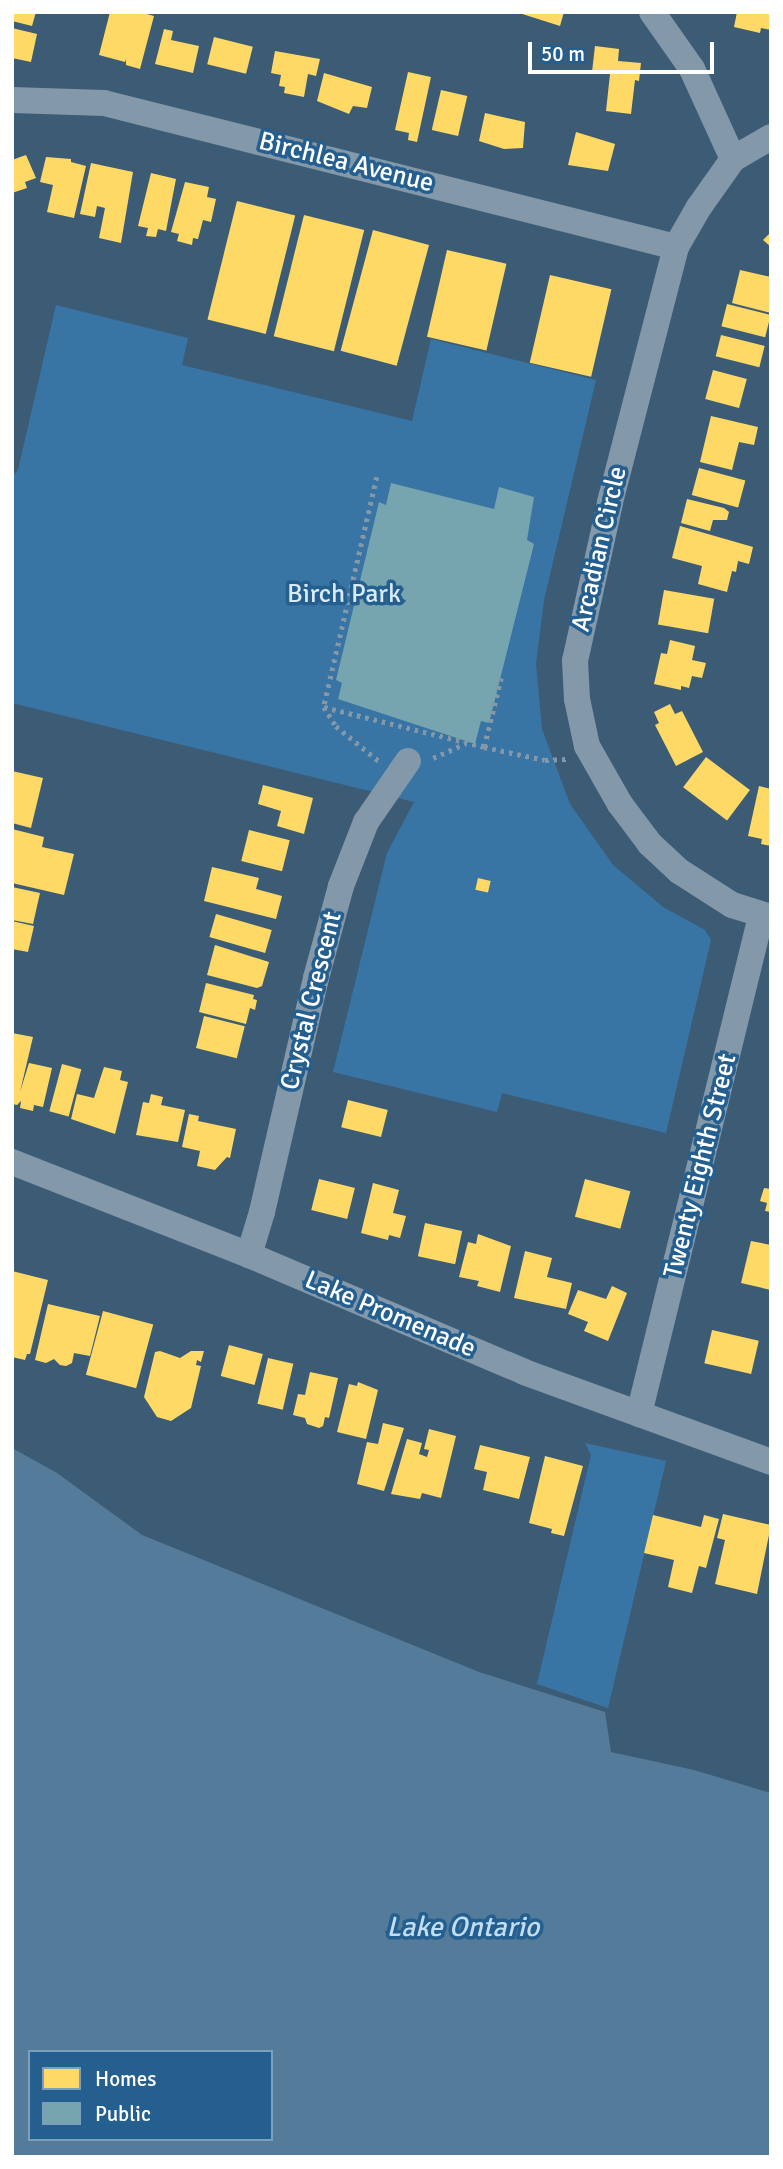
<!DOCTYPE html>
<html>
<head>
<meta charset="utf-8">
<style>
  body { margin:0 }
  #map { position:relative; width:783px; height:2169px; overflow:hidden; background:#3c5c76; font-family:Signika,sans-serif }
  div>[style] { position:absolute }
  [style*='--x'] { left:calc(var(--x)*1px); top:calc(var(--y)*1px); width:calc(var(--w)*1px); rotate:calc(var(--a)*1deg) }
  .green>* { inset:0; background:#3975a4 }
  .water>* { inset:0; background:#547b9a }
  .homes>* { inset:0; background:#ffd966; transform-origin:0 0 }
  .public>* { inset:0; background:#76a5af }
  .path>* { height:4.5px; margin-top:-2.25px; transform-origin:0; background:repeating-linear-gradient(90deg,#8398a9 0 3.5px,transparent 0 8.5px) }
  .minor>* { height:26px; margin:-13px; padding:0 13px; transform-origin:13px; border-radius:13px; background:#8398a9 }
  span { translate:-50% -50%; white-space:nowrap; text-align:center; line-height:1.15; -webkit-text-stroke:7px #245f8f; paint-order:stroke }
  .street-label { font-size:26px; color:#fff }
  .park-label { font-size:26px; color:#d9ebf9 }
  .water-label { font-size:28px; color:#c0ddf2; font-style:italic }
  .frame { position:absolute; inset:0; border:14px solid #fff; pointer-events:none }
  .legend { position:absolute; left:28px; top:2050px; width:245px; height:91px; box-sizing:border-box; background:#245f8f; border:2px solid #7c9fbc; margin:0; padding:9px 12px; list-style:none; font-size:21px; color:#fff }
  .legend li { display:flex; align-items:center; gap:14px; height:35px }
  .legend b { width:35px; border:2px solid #7c9fbc }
  .scale { position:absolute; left:528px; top:42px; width:186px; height:32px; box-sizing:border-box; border:4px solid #fff; border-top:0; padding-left:9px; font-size:21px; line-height:24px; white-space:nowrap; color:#fff; -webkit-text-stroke:5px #245f8f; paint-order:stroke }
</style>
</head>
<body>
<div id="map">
  <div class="green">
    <i style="clip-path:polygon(56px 305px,188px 338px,182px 365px,412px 421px,431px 339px,596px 380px,544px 600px,536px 664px,542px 729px,570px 804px,613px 865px,663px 907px,705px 930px,711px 940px,666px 1133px,502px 1093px,497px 1112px,333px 1072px,387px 853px,414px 802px,12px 703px,12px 477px,18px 470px)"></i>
    <i style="clip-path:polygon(585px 1443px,666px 1461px,608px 1708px,537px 1684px,591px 1455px)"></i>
  </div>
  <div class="water">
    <i style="clip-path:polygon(evenodd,12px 1448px,57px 1473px,142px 1535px,479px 1672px,605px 1712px,611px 1752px,694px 1770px,771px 1793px,771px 2157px,12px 2157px,12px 1448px,30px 2052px,271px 2052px,271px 2139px,30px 2139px,30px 2052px)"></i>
  </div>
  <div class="homes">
    <i style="clip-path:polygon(12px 12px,36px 12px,32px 26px,12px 21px)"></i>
    <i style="clip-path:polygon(110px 12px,140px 12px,154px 16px,140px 69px,126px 65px,126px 59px,125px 62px,99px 55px)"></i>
    <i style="clip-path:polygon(516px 12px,564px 12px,560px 26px)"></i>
    <i style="clip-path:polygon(737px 12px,771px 12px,771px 30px,761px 28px,760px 33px,734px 27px)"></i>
    <i style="clip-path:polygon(12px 28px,37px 34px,31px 62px,12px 58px)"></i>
    <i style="clip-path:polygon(164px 29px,173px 31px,171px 40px,199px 46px,193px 73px,155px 64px)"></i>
    <i style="left:214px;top:37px;width:40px;height:28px;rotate:14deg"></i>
    <i style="clip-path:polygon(595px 46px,619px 49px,618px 61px,641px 63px,639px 81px,635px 80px,631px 114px,606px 111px,610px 74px,592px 72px)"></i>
    <i style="clip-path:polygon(275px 51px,320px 59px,316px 76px,308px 74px,304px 97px,284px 93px,285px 87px,279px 86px,281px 75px,271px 73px)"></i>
    <i style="clip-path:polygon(408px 72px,431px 77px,417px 142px,408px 140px,409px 133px,395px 130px)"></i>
    <i style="clip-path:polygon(324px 73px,372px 87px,367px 108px,353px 106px,349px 114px,317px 101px)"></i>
    <i style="left:441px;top:90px;width:27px;height:41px;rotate:13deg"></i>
    <i style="clip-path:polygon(485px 113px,525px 122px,523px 148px,504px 149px,479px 141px)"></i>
    <i style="clip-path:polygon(576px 132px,615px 144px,608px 171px,568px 165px)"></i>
    <i style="clip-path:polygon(26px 155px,36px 178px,25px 182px,27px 188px,12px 193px,12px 160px)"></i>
    <i style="clip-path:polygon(46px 157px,71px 159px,71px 162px,86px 166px,74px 218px,47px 212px,53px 185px,40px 182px)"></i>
    <i style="clip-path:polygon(91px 163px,133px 172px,121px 243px,99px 238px,105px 208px,97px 206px,95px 217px,80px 214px)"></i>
    <i style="clip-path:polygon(151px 173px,176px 179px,166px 231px,158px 229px,156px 237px,146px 236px,148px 228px,138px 226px)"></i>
    <i style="clip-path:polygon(185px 182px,209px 187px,207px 197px,216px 199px,211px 222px,203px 220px,198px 239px,193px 238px,192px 245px,177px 241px,179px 234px,171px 232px)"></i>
    <i style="left:237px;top:201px;width:60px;height:122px;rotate:14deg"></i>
    <i style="left:304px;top:215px;width:62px;height:125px;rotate:14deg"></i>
    <i style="left:373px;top:230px;width:58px;height:125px;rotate:15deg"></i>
    <i style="clip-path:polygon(771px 232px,771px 247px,763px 240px)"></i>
    <i style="left:447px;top:250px;width:61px;height:89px;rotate:13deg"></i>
    <i style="clip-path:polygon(740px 270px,771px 277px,771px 313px,732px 303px)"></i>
    <i style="left:550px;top:275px;width:63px;height:90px;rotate:13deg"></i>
    <i style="left:727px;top:304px;width:45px;height:23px;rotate:14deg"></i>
    <i style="left:721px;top:335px;width:45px;height:22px;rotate:14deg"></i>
    <i style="left:713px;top:370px;width:35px;height:30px;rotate:15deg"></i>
    <i style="clip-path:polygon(711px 416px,758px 427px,754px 445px,739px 442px,732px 470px,700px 462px)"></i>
    <i style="left:699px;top:468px;width:48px;height:28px;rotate:15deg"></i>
    <i style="clip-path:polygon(687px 499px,724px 508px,729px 512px,727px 520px,713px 520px,710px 531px,681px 523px)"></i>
    <i style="clip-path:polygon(680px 526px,753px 547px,749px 564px,738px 561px,736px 572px,732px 571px,727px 592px,698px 584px,702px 566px,672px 558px)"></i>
    <i style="left:664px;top:590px;width:51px;height:35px;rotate:10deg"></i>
    <i style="clip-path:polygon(670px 640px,695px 646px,692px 660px,706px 663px,702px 678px,692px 676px,689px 688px,681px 686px,681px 690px,654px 684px,661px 653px,667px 654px)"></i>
    <i style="clip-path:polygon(670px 704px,675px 714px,682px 711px,703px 752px,676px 766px,655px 725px,659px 723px,654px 712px)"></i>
    <i style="left:706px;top:757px;width:55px;height:38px;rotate:37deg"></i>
    <i style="clip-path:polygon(12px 771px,43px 778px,31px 828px,12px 823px)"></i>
    <i style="clip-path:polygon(263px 785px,313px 798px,304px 834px,277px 826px,281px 811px,258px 804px)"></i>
    <i style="clip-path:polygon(759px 786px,771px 789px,771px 846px,761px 844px,762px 839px,748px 836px)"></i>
    <i style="clip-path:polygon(12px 829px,44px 837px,42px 847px,74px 854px,64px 895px,12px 883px)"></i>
    <i style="left:249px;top:830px;width:42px;height:32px;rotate:14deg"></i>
    <i style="clip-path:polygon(212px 867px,259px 878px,256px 889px,282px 896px,276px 919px,204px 901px)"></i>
    <i style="left:478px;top:878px;width:13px;height:12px;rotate:13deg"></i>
    <i style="clip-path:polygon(12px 887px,40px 893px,33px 924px,12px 920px)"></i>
    <i style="left:216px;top:914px;width:58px;height:24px;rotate:16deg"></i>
    <i style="clip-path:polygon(12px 921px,34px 926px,28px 952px,12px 949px)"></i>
    <i style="clip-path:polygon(215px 945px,269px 962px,262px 986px,257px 988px,207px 975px)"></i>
    <i style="clip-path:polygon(206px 983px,254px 995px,253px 999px,257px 1000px,255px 1010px,250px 1008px,246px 1024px,199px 1012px)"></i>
    <i style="left:204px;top:1016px;width:42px;height:33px;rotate:14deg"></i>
    <i style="clip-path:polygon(12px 1033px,33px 1037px,20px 1092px,29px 1063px,52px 1068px,43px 1107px,34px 1105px,33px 1111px,20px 1108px,21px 1101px,17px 1105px,12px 1104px)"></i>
    <i style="left:62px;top:1064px;width:20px;height:49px;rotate:15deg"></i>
    <i style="clip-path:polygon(104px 1067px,122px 1071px,120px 1080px,128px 1082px,115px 1134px,71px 1119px,77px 1094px,94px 1098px)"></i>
    <i style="clip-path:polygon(151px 1094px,163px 1097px,161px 1105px,185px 1110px,178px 1142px,136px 1135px,143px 1102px,149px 1103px)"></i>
    <i style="left:348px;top:1100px;width:41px;height:28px;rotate:14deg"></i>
    <i style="clip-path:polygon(189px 1114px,199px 1116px,198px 1121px,236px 1129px,230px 1158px,227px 1157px,215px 1170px,197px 1166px,200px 1151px,182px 1147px)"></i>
    <i style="left:319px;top:1179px;width:37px;height:32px;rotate:14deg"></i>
    <i style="left:585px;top:1179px;width:47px;height:39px;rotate:15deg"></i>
    <i style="clip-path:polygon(373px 1183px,399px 1190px,393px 1213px,406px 1216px,400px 1238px,389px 1235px,388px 1240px,361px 1233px)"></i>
    <i style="clip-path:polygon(764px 1188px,771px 1189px,771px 1212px,765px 1211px,767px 1203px,760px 1201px)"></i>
    <i style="left:425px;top:1223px;width:38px;height:34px;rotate:12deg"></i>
    <i style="clip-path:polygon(478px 1234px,511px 1246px,500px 1292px,477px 1286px,479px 1281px,459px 1277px,468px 1242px,476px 1244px)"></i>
    <i style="clip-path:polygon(751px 1241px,771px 1245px,771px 1290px,741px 1283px)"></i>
    <i style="clip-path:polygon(525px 1251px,552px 1258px,547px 1277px,572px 1283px,566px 1309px,514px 1298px)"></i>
    <i style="clip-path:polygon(12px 1271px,48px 1280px,30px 1354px,27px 1354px,25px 1360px,12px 1357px)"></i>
    <i style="clip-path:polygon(612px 1286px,627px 1293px,608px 1341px,584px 1331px,588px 1322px,568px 1314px,578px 1290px,606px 1299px)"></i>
    <i style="clip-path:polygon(48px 1304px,100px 1316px,90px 1356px,74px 1353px,72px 1363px,66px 1366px,60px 1365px,54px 1359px,46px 1363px,35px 1360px)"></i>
    <i style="left:103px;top:1311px;width:52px;height:66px;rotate:15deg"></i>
    <i style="left:712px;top:1330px;width:48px;height:34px;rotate:13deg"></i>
    <i style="left:229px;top:1345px;width:35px;height:32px;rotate:15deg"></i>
    <i style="clip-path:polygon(160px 1351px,180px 1358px,191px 1351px,204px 1351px,201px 1362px,197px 1360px,196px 1365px,201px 1366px,191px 1408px,171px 1421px,157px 1417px,144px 1397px,155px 1352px)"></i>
    <i style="left:268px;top:1358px;width:26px;height:47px;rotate:13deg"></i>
    <i style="clip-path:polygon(310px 1372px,338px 1378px,329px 1418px,325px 1417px,323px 1426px,319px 1428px,307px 1424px,305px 1418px,293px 1415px,298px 1394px,305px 1395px)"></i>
    <i style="clip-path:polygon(358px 1382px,378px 1390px,366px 1439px,337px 1432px,349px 1384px,357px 1386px)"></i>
    <i style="clip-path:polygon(383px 1423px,404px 1428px,384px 1491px,357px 1484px,367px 1442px,378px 1444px)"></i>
    <i style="clip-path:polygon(429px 1429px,456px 1436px,441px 1498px,422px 1493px,420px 1499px,391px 1494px,407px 1439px,422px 1443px,419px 1454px,427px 1457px,429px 1450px,424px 1449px)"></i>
    <i style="clip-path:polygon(480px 1445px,530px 1457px,519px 1499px,483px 1490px,487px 1472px,474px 1469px)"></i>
    <i style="clip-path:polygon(545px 1456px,583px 1466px,564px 1536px,551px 1533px,552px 1529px,529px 1523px)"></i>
    <i style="clip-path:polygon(723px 1514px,771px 1525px,757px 1594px,715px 1584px,725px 1540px,717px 1538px)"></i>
    <i style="clip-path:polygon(653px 1515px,701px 1527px,704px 1515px,719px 1519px,706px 1568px,699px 1566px,692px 1593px,668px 1587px,674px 1560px,644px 1553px)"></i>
  </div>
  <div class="public">
    <i style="clip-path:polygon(391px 483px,494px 509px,499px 487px,534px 497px,527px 540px,534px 544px,489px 723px,481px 721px,475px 744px,338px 699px,342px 683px,336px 680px,379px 502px,386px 505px)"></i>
  </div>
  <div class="path">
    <i style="--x:377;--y:477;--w:236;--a:103"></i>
    <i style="--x:324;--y:707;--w:165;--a:14"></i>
    <i style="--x:484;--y:747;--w:71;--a:-76.2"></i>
    <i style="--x:324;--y:707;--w:22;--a:58"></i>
    <i style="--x:336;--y:726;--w:57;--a:39.3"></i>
    <i style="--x:484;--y:747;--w:62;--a:12"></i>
    <i style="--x:545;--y:760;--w:21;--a:-3"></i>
    <i style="--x:433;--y:758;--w:36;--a:-24"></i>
  </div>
  <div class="minor">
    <i style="--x:652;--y:12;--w:70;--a:54.9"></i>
    <i style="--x:692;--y:69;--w:99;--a:65.5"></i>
    <i style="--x:12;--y:100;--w:92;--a:1.9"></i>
    <i style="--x:104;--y:103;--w:590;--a:14.13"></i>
    <i style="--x:771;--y:137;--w:44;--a:149.9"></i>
    <i style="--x:733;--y:159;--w:59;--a:125.3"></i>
    <i style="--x:699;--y:207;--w:46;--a:119.9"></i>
    <i style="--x:676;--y:247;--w:264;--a:104.5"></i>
    <i style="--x:610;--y:503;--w:162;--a:102.5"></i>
    <i style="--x:575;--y:661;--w:38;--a:87"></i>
    <i style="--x:577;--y:699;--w:48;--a:78"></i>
    <i style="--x:587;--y:746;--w:67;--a:60.4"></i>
    <i style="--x:620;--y:804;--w:50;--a:53.1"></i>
    <i style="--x:650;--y:844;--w:40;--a:43"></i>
    <i style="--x:679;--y:871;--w:63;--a:32.7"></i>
    <i style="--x:732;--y:905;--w:41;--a:17.1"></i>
    <i style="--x:12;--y:1162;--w:255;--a:21.4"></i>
    <i style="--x:249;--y:1255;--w:299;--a:23"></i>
    <i style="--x:524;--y:1372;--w:263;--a:20"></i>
    <i style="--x:249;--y:1255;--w:45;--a:-73.2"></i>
    <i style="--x:262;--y:1212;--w:240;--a:-77"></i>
    <i style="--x:316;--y:978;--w:95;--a:-74.8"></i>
    <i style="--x:341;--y:886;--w:69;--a:-68.7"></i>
    <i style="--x:366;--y:822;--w:74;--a:-55.5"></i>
    <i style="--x:639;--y:1414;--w:513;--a:-76.23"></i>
  </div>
  <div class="street-label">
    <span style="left:346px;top:163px;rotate:14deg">Birchlea Avenue</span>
    <span style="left:600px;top:549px;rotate:-77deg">Arcadian Circle</span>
    <span style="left:312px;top:1001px;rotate:-76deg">Crystal Crescent</span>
    <span style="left:701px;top:1166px;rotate:-76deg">Twenty Eighth Street</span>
    <span style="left:390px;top:1315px;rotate:23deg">Lake Promenade</span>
  </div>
  <div class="park-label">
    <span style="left:344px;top:595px">Birch Park</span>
  </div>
  <div class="water-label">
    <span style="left:463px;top:1927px">Lake Ontario</span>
  </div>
  <div class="frame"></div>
  <ul class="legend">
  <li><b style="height:19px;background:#ffd966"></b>Homes</li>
  <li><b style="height:19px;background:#76a5af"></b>Public</li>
  </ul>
  <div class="scale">50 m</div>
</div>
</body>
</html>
